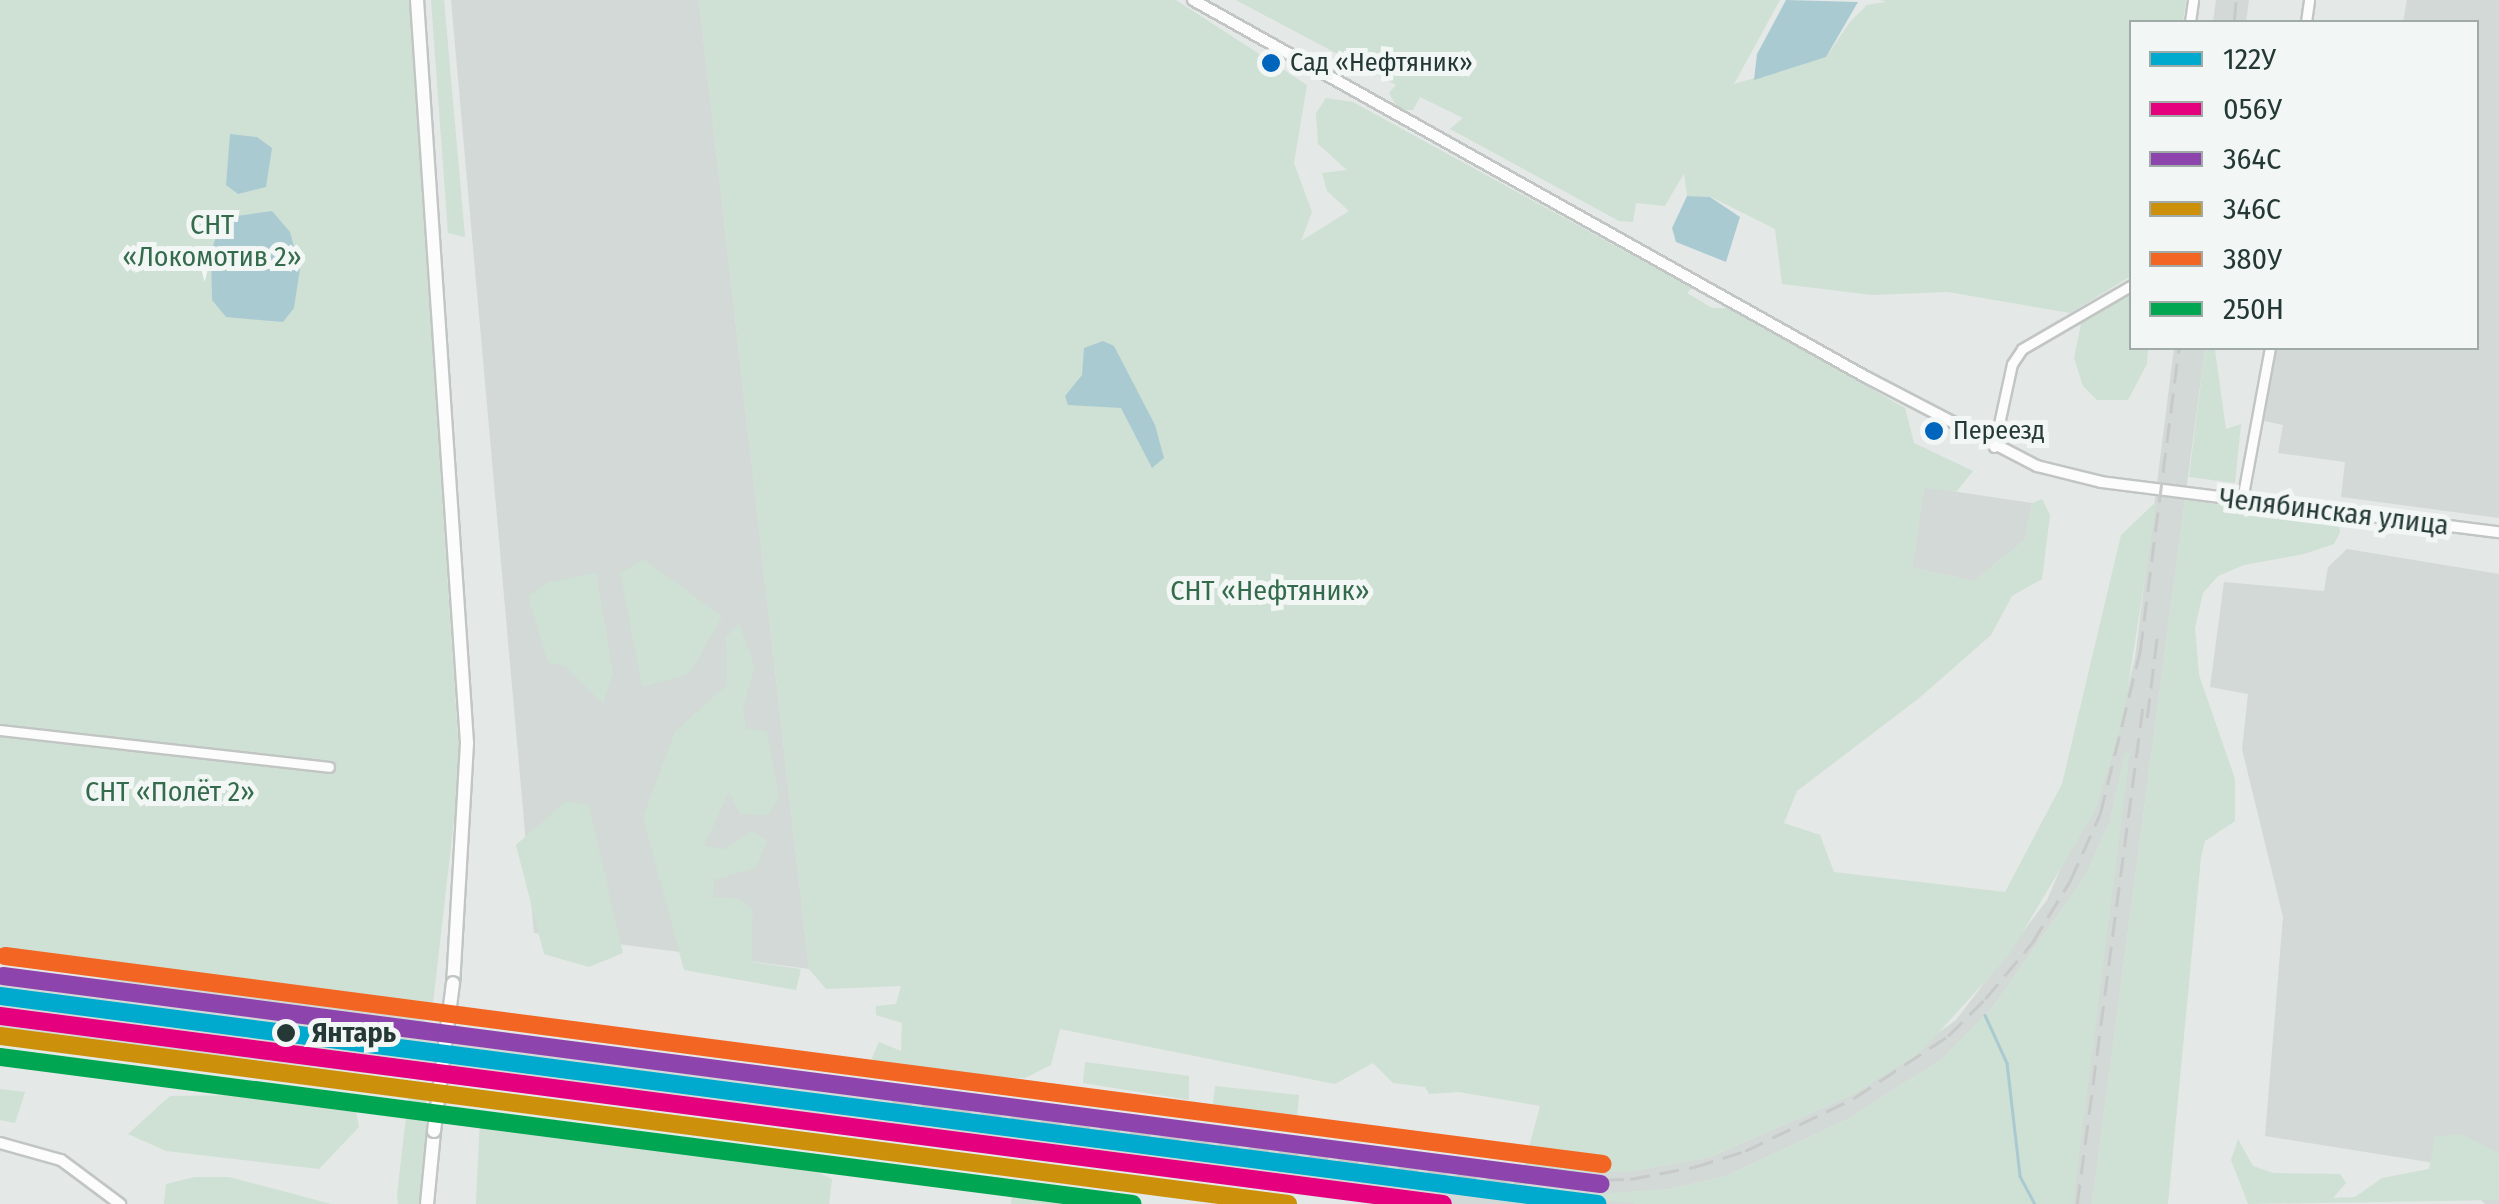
<!DOCTYPE html>
<html>
<head>
<meta charset="utf-8">
<style>
  body { margin:0 }
  #map { position:relative; width:2499px; height:1204px; overflow:hidden; background:#e4e8e6; font-family:"Fira Sans Condensed",sans-serif }
  div>[style] { position:absolute }
  [style*='--x'] { left:calc(var(--x)*1px); top:calc(var(--y)*1px); width:calc(var(--w)*1px); rotate:calc(var(--a)*1deg) }
  .built>* { inset:0; background:#d2d9d6 }
  .green>* { inset:0; background:#cfe0d4 }
  .water>* { inset:0; background:#aacad2 }
  .stream>* { height:2.5px; margin:-1.25px; padding:0 1.25px; transform-origin:1.25px; border-radius:1.25px; background:#aacad2 }
  .roads { filter:drop-shadow(2px 0 #c1c5c3) drop-shadow(-2px 0 #c1c5c3) drop-shadow(0 2px #c1c5c3) drop-shadow(0 -2px #c1c5c3) }
  .minor>* { height:9px; margin:-4.5px; padding:0 4.5px; transform-origin:4.5px; border-radius:4.5px; background:#fbfcfb }
  .tertiary>* { height:10px; margin:-5px; padding:0 5px; transform-origin:5px; border-radius:5px; background:#fbfcfb }
  .secondary>* { height:12px; margin:-6px; padding:0 6px; transform-origin:6px; border-radius:6px; background:#fbfcfb }
  .rail>* { height:2.5px; margin-top:-1.25px; transform-origin:0; background:repeating-linear-gradient(90deg,#c7cac9 0 20px,transparent 0 30px) }
  .bridges { filter:drop-shadow(2px 0 #c0c6c4) drop-shadow(-2px 0 #c0c6c4) drop-shadow(0 2px #c0c6c4) drop-shadow(0 -2px #c0c6c4) }
  .secondary-bridge>* { height:12px; margin:-6px; padding:0 6px; transform-origin:6px; border-radius:6px; background:#fbfcfb }
  .rail-1>* { height:18px; margin:-9px; padding:0 9px; transform-origin:9px; border-radius:9px; background:#00a9ce }
  .rail-2>* { height:18px; margin:-9px; padding:0 9px; transform-origin:9px; border-radius:9px; background:#e5007d }
  .rail-3>* { height:18px; margin:-9px; padding:0 9px; transform-origin:9px; border-radius:9px; background:#8e44ad }
  .rail-4>* { height:18px; margin:-9px; padding:0 9px; transform-origin:9px; border-radius:9px; background:#cd900b }
  .rail-5>* { height:18px; margin:-9px; padding:0 9px; transform-origin:9px; border-radius:9px; background:#f26522 }
  .rail-6>* { height:18px; margin:-9px; padding:0 9px; transform-origin:9px; border-radius:9px; background:#00a651 }
  .dots>* { width:28px; height:28px; translate:-50% -50%; box-sizing:border-box; border:5px solid #f2f7f5; border-radius:50% }
  span { translate:-50% -50%; white-space:nowrap; text-align:center; line-height:1.15; -webkit-text-stroke:10px #f2f7f5; paint-order:stroke }
  .bus-label { font-size:26px; color:#243935 }
  .left { translate:0 -50%; text-align:left }
  .park-label { font-size:28px; color:#346b4c }
  .street-label { font-size:28px; color:#243935 }
  .stop-label { font-size:28px; color:#243935; font-weight:700 }
  .legend { position:absolute; left:2129px; top:20px; width:350px; height:330px; box-sizing:border-box; background:#f2f7f5; border:2px solid #a0aba8; margin:0; padding:12px 18px; list-style:none; font-size:30px; color:#243935 }
  .legend li { display:flex; align-items:center; gap:20px; height:50px }
  .legend b { width:50px; border:2px solid #a0aba8 }
</style>
</head>
<body>
<div id="map">
  <div class="built">
    <i style="clip-path:polygon(451px 0,699px 0,809px 969px,534px 933px)"></i>
    <i style="clip-path:polygon(2216px 0,2249px 0,2246px 22px,2213px 22px)"></i>
    <i style="clip-path:polygon(2407px 0,2499px 0,2499px 518px,2341px 497px,2345px 462px,2278px 453px,2283px 425px,2264px 421px,2277px 348px,2476px 348px,2476px 22px,2403px 22px)"></i>
    <i style="clip-path:polygon(2174px 348px,2205px 348px,2092px 1204px,2072px 1204px,2125px 753px,2110px 821px,2086px 875px,1992px 1008px,1942px 1059px,1848px 1119px,1726px 1176px,1670px 1189px,1573px 1196px,1643px 1204px,1389px 1204px,1103px 1162px,0 1029px,0 980px,45px 986px,302px 956px,459px 1039px,1465px 1172px,1627px 1172px,1710px 1157px,1854px 1094px,1956px 1020px,2047px 900px,2115px 742px,2135px 658px)"></i>
    <i style="clip-path:polygon(1924px 487px,2032px 503px,2025px 540px,1974px 581px,1912px 568px)"></i>
    <i style="clip-path:polygon(2347px 549px,2499px 574px,2499px 1204px,2485px 1204px,2447px 1165px,2265px 1136px,2283px 917px,2242px 749px,2248px 694px,2210px 687px,2224px 582px,2324px 591px,2328px 567px)"></i>
  </div>
  <div class="green">
    <i style="clip-path:polygon(0 0,409px 0,460px 768px,433px 1003px,0 950px)"></i>
    <i style="clip-path:polygon(431px 0,444px 0,465px 237px,448px 233px)"></i>
    <i style="clip-path:polygon(699px 0,1176px 0,1307px 85px,1294px 163px,1312px 212px,1301px 241px,1349px 211px,1327px 191px,1322px 173px,1347px 170px,1318px 144px,1316px 113px,1326px 98px,1353px 102px,1692px 288px,1687px 293px,1712px 308px,1728px 308px,1905px 408px,1914px 443px,1973px 471px,1956px 492px,1924px 488px,1912px 568px,1974px 581px,2025px 540px,2032px 503px,2042px 499px,2050px 515px,2042px 579px,2012px 596px,1991px 635px,1918px 699px,1797px 791px,1784px 823px,1820px 835px,1834px 872px,2005px 892px,2062px 784px,2121px 535px,2157px 501px,2123px 719px,2096px 809px,2009px 955px,1919px 1054px,1854px 1094px,1710px 1157px,1627px 1172px,1522px 1174px,1540px 1106px,1459px 1092px,1429px 1094px,1425px 1087px,1393px 1083px,1373px 1063px,1335px 1084px,1060px 1029px,1051px 1065px,1025px 1078px,879px 1072px,872px 1058px,879px 1042px,901px 1051px,902px 1023px,876px 1015px,876px 1006px,896px 1004px,901px 986px,826px 989px,809px 969px)"></i>
    <i style="clip-path:polygon(1236px 0,1780px 0,1734px 84px,1826px 57px,1850px 22px,1867px 5px,1886px 2px,1881px 0,2186px 0,2183px 22px,2132px 22px,2131px 276px,2070px 313px,1948px 292px,1872px 295px,1782px 284px,1775px 229px,1711px 197px,1687px 196px,1684px 173px,1665px 206px,1636px 203px,1633px 222px,1619px 221px,1450px 129px,1463px 118px,1420px 97px,1413px 110px,1399px 110px,1389px 93px,1396px 85px)"></i>
    <i style="clip-path:polygon(2131px 290px,2132px 348px,2148px 348px,2147px 364px,2128px 400px,2097px 400px,2083px 386px,2074px 358px,2082px 319px)"></i>
    <i style="clip-path:polygon(2205px 348px,2215px 350px,2226px 429px,2241px 424px,2235px 483px,2189px 477px)"></i>
    <i style="clip-path:polygon(2185px 500px,2338px 519px,2340px 532px,2334px 544px,2304px 554px,2244px 565px,2218px 576px,2203px 593px,2195px 628px,2199px 675px,2235px 779px,2235px 821px,2205px 841px,2201px 857px,2168px 1204px,2092px 1204px)"></i>
    <i style="clip-path:polygon(644px 559px,722px 617px,689px 674px,642px 687px,620px 573px)"></i>
    <i style="clip-path:polygon(596px 573px,613px 673px,603px 704px,565px 666px,548px 663px,528px 596px,546px 583px)"></i>
    <i style="clip-path:polygon(739px 624px,755px 668px,743px 707px,746px 729px,767px 731px,779px 798px,768px 815px,740px 814px,729px 792px,704px 846px,725px 849px,751px 831px,767px 840px,756px 868px,714px 880px,713px 897px,737px 898px,753px 910px,752px 962px,801px 969px,796px 990px,684px 970px,643px 817px,675px 731px,727px 685px,726px 637px)"></i>
    <i style="clip-path:polygon(2125px 752px,2130px 753px,2073px 1204px,1640px 1204px,1565px 1196px,1670px 1189px,1726px 1176px,1848px 1119px,1942px 1059px,1992px 1008px,2086px 875px,2110px 821px)"></i>
    <i style="clip-path:polygon(566px 801px,589px 805px,623px 953px,589px 967px,544px 954px,516px 845px)"></i>
    <i style="clip-path:polygon(1085px 1062px,1189px 1076px,1189px 1100px,1083px 1083px)"></i>
    <i style="clip-path:polygon(1215px 1086px,1299px 1095px,1297px 1116px,1213px 1104px)"></i>
    <i style="clip-path:polygon(0 1089px,25px 1092px,15px 1123px,0 1120px)"></i>
    <i style="clip-path:polygon(409px 1092px,426px 1092px,426px 1204px,398px 1204px,397px 1195px)"></i>
    <i style="clip-path:polygon(325px 1094px,354px 1102px,359px 1127px,319px 1169px,166px 1151px,128px 1134px,170px 1096px)"></i>
    <i style="clip-path:polygon(480px 1119px,798px 1162px,832px 1179px,829px 1204px,476px 1204px)"></i>
    <i style="clip-path:polygon(2462px 1134px,2499px 1153px,2499px 1200px,2248px 1204px,2231px 1160px,2238px 1139px,2253px 1166px,2273px 1173px,2340px 1174px,2346px 1183px,2333px 1198px,2355px 1197px,2382px 1178px,2429px 1169px,2435px 1136px)"></i>
    <i style="clip-path:polygon(195px 1177px,229px 1177px,331px 1204px,164px 1204px,166px 1184px)"></i>
    <i style="clip-path:polygon(1013px 1186px,1098px 1204px,1011px 1204px)"></i>
  </div>
  <div class="water">
    <i style="clip-path:polygon(1786px 0,1858px 2px,1826px 57px,1754px 80px,1757px 54px)"></i>
    <i style="clip-path:polygon(230px 134px,257px 137px,272px 148px,266px 187px,238px 194px,226px 185px)"></i>
    <i style="clip-path:polygon(1687px 196px,1710px 197px,1740px 217px,1726px 262px,1676px 242px,1672px 228px)"></i>
    <i style="clip-path:polygon(272px 211px,290px 232px,300px 269px,294px 308px,283px 322px,226px 317px,212px 300px,211px 251px,223px 218px)"></i>
    <i style="clip-path:polygon(1103px 341px,1114px 346px,1155px 425px,1164px 458px,1152px 468px,1121px 408px,1068px 405px,1065px 396px,1082px 375px,1084px 348px)"></i>
  </div>
  <div class="stream">
    <i style="--x:1985;--y:1015;--w:53;--a:65.4"></i>
    <i style="--x:2007;--y:1063;--w:114;--a:83.4"></i>
    <i style="--x:2020;--y:1176;--w:32;--a:62"></i>
  </div>
  <div class="roads">
    <div class="minor">
      <i style="--x:2190;--y:22;--w:22;--a:-82"></i>
      <i style="--x:2306;--y:22;--w:22;--a:-82"></i>
      <i style="--x:1994;--y:447;--w:85;--a:-77.8"></i>
      <i style="--x:2012;--y:364;--w:18;--a:-56"></i>
      <i style="--x:2022;--y:349;--w:127;--a:-30.2"></i>
      <i style="--x:2242;--y:500;--w:155;--a:-79.6"></i>
      <i style="--x:0;--y:730;--w:331;--a:6.4"></i>
    </div>
    <div class="tertiary">
      <i style="--x:1193;--y:0;--w:771;--a:29.26"></i>
      <i style="--x:1866;--y:377;--w:193;--a:27.5"></i>
      <i style="--x:2037;--y:466;--w:66;--a:14"></i>
      <i style="--x:2101;--y:482;--w:401;--a:7.2"></i>
      <i style="--x:0;--y:1143;--w:63;--a:15.6"></i>
      <i style="--x:61;--y:1160;--w:74;--a:36.7"></i>
    </div>
    <div class="secondary">
      <i style="--x:417;--y:0;--w:745;--a:86.15"></i>
      <i style="--x:467;--y:743;--w:240;--a:93.3"></i>
      <i style="--x:427;--y:1204;--w:73;--a:-84.5"></i>
    </div>
  </div>
  <div class="rail">
    <i style="--x:2234;--y:22;--w:22;--a:-85"></i>
    <i style="--x:2147;--y:718;--w:90;--a:-83"></i>
    <i style="--x:0;--y:1015;--w:840;--a:7.11"></i>
    <i style="--x:834;--y:1119;--w:581;--a:8.41"></i>
    <i style="--x:892;--y:1102;--w:627;--a:7.33"></i>
    <i style="--x:1514;--y:1182;--w:116;--a:-1.5"></i>
    <i style="--x:1630;--y:1179;--w:65;--a:-10.6"></i>
    <i style="--x:1694;--y:1167;--w:53;--a:-17.4"></i>
    <i style="--x:1745;--y:1151;--w:121;--a:-25.9"></i>
    <i style="--x:1854;--y:1098;--w:113;--a:-33.4"></i>
    <i style="--x:1948;--y:1036;--w:52;--a:-45"></i>
    <i style="--x:1985;--y:999;--w:73;--a:-50"></i>
    <i style="--x:2032;--y:943;--w:73;--a:-58.5"></i>
    <i style="--x:2070;--y:881;--w:73;--a:-65.9"></i>
    <i style="--x:2100;--y:814;--w:168;--a:-76.2"></i>
    <i style="--x:2140;--y:651;--w:305;--a:-82.7"></i>
    <i style="--x:2077;--y:1204;--w:503;--a:-82.47"></i>
  </div>
  <div class="bridges">
    <div class="secondary-bridge">
      <i style="--x:434;--y:1131;--w:149;--a:-82.7"></i>
    </div>
  </div>
  <div class="rail-1">
    <i style="--x:0;--y:996;--w:1611;--a:7.42"></i>
  </div>
  <div class="rail-2">
    <i style="--x:0;--y:1016;--w:1455;--a:7.42"></i>
  </div>
  <div class="rail-3">
    <i style="--x:3;--y:976;--w:1611;--a:7.42"></i>
  </div>
  <div class="rail-4">
    <i style="--x:0;--y:1036;--w:1299;--a:7.43"></i>
  </div>
  <div class="rail-5">
    <i style="--x:5;--y:956;--w:1611;--a:7.42"></i>
  </div>
  <div class="rail-6">
    <i style="--x:0;--y:1057;--w:1142;--a:7.39"></i>
  </div>
  <div class="dots">
    <i style="left:1271px;top:63px;background:#0065bd"></i>
    <i style="left:1934px;top:431px;background:#0065bd"></i>
    <i style="left:286px;top:1033px;background:#243935"></i>
  </div>
  <div class="bus-label">
    <span class="left" style="left:1290px;top:63px">Сад «Нефтяник»</span>
    <span class="left" style="left:1953px;top:431px">Переезд</span>
  </div>
  <div class="park-label">
    <span style="left:212px;top:241px">СНТ<br>«Локомотив 2»</span>
    <span style="left:1270px;top:591px">СНТ «Нефтяник»</span>
    <span style="left:170px;top:792px">СНТ «Полёт 2»</span>
  </div>
  <div class="street-label">
    <span style="left:2334px;top:512px;rotate:7deg">Челябинская улица</span>
  </div>
  <div class="stop-label">
    <span class="left" style="left:312px;top:1033px">Янтарь</span>
  </div>
  <ul class="legend">
  <li><b style="height:12px;background:#00a9ce"></b>122У</li>
  <li><b style="height:12px;background:#e5007d"></b>056У</li>
  <li><b style="height:12px;background:#8e44ad"></b>364С</li>
  <li><b style="height:12px;background:#cd900b"></b>346С</li>
  <li><b style="height:12px;background:#f26522"></b>380У</li>
  <li><b style="height:12px;background:#00a651"></b>250Н</li>
  </ul>
</div>
</body>
</html>
